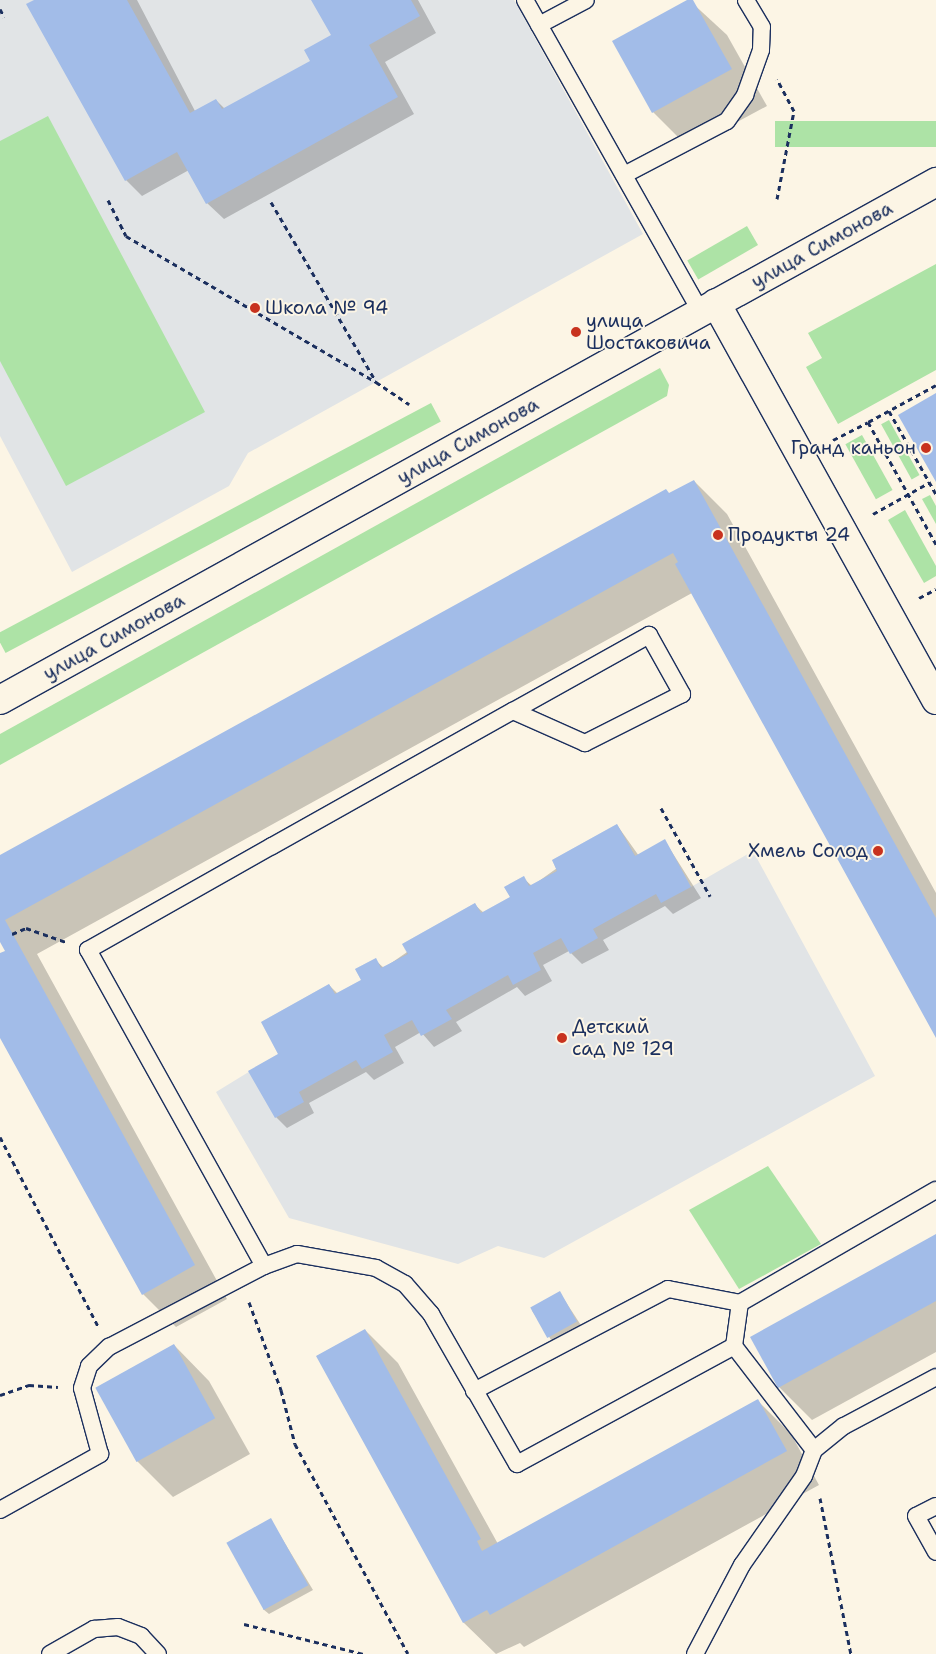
<!DOCTYPE html>
<html>
<head>
<meta charset="utf-8">
<style>
  body { margin:0 }
  #map { position:relative; width:936px; height:1654px; overflow:hidden; background:#fcf5e5; font-family:"Shantell Sans",sans-serif }
  div>[style] { position:absolute }
  [style*='--x'] { left:calc(var(--x)*1px); top:calc(var(--y)*1px); width:calc(var(--w)*1px); rotate:calc(var(--a)*1deg) }
  .built>* { inset:0; background:#e1e4e6 }
  .green>* { inset:0; background:#ade3a6; transform-origin:0 0 }
  .shadow>* { inset:0; background:#0003; transform-origin:0 0 }
  .building>* { inset:0; background:#a2bce8; transform-origin:0 0 }
  .path>* { height:3px; margin-top:-1.5px; transform-origin:0; background:repeating-linear-gradient(90deg,#1b2f5e 0 5px,transparent 0 9px) }
  .roads { filter:drop-shadow(1px 0 #1b2f5e) drop-shadow(-1px 0 #1b2f5e) drop-shadow(0 1px #1b2f5e) drop-shadow(0 -1px #1b2f5e) }
  .service>* { height:16px; margin:-8px; padding:0 8px; transform-origin:8px; border-radius:8px; background:#fcf5e5 }
  .minor>* { height:28px; margin:-14px; padding:0 14px; transform-origin:14px; border-radius:14px; background:#fcf5e5 }
  .dots>* { width:14px; height:14px; translate:-50% -50%; box-sizing:border-box; border:2px solid #fcf5e5; border-radius:50% }
  span { translate:-50% -50%; white-space:nowrap; text-align:center; line-height:1.15; -webkit-text-stroke:4px #fcf5e5; paint-order:stroke }
  .street-label { font-size:19px; color:#1b2f5e }
  .poi-label { font-size:19px; color:#1b2f5e }
  .left { translate:0 -50%; text-align:left }
  .right { translate:-100% -50%; text-align:right }
</style>
</head>
<body>
<div id="map">
  <div class="built">
    <i style="clip-path:polygon(0 0,514px 0,643px 234px,248px 453px,229px 486px,72px 572px,0 436px)"></i>
    <i style="clip-path:polygon(617px 824px,635px 856px,691px 887px,753px 851px,875px 1076px,544px 1258px,498px 1246px,458px 1264px,289px 1218px,216px 1092px,278px 1054px,261px 1022px,329px 984px,335px 994px,361px 980px,355px 969px,376px 958px,382px 968px,407px 954px,402px 944px,475px 903px,481px 913px,510px 897px,504px 887px,524px 876px,530px 886px,557px 871px,552px 860px)"></i>
  </div>
  <div class="green">
    <i style="clip-path:polygon(48px 116px,205px 412px,66px 486px,0 361px,0 141px)"></i>
    <i style="left:936px;top:121px;width:26px;height:161px;rotate:90deg"></i>
    <i style="left:747px;top:226px;width:22px;height:69px;rotate:60deg"></i>
    <i style="clip-path:polygon(936px 264px,936px 370px,838px 424px,806px 367px,822px 358px,808px 333px)"></i>
    <i style="clip-path:polygon(660px 368px,669px 385px,667px 396px,0 765px,0 734px)"></i>
    <i style="left:431px;top:403px;width:21px;height:493px;rotate:62deg"></i>
    <i style="left:889px;top:420px;width:63px;height:9px;rotate:61deg"></i>
    <i style="left:862px;top:435px;width:63px;height:19px;rotate:61deg"></i>
    <i style="clip-path:polygon(930px 495px,936px 506px,936px 524px,922px 499px)"></i>
    <i style="clip-path:polygon(905px 510px,936px 566px,936px 576px,924px 583px,888px 520px)"></i>
    <i style="clip-path:polygon(768px 1166px,821px 1244px,739px 1289px,689px 1210px)"></i>
  </div>
  <div class="shadow">
    <i style="clip-path:polygon(37px 0,137px 0,195px 111px,216px 100px,225px 109px,312px 61px,332px 35px,313px 0,418px 0,436px 33px,385px 62px,414px 114px,224px 219px,207px 203px,189px 170px,142px 196px,126px 180px)"></i>
    <i style="clip-path:polygon(689px 0,727px 35px,767px 106px,689px 148px,653px 112px,614px 42px)"></i>
    <i style="clip-path:polygon(694px 481px,727px 514px,936px 893px,936px 1035px,692px 593px,37px 954px,227px 1299px,176px 1327px,143px 1294px,0 1035px,0 955px,7px 951px,0 939px,0 857px)"></i>
    <i style="clip-path:polygon(617px 825px,639px 856px,665px 841px,701px 898px,673px 914px,665px 906px,603px 940px,609px 950px,582px 964px,569px 951px,543px 965px,552px 981px,525px 996px,517px 987px,456px 1022px,462px 1031px,434px 1047px,421px 1032px,395px 1047px,404px 1063px,374px 1080px,366px 1072px,309px 1103px,314px 1113px,287px 1128px,276px 1117px,280px 1054px,329px 985px,338px 994px,363px 980px,375px 960px,384px 968px,475px 905px,484px 913px,512px 897px,523px 878px,532px 886px)"></i>
    <i style="clip-path:polygon(936px 1236px,936px 1352px,812px 1420px,779px 1387px)"></i>
    <i style="left:560px;top:1293px;width:40px;height:33px;rotate:57deg"></i>
    <i style="clip-path:polygon(365px 1330px,398px 1363px,498px 1544px,758px 1401px,791px 1434px,819px 1485px,524px 1647px,520px 1643px,496px 1654px,464px 1623px,317px 1356px)"></i>
    <i style="clip-path:polygon(174px 1345px,209px 1381px,250px 1454px,173px 1497px,137px 1461px,97px 1388px)"></i>
    <i style="clip-path:polygon(271px 1520px,313px 1590px,269px 1614px,263px 1609px)"></i>
  </div>
  <div class="building">
    <i style="clip-path:polygon(34px 0,127px 0,190px 113px,216px 99px,222px 109px,310px 61px,304px 50px,331px 35px,311px 0,411px 0,420px 16px,369px 45px,398px 97px,206px 204px,177px 152px,125px 181px,26px 4px)"></i>
    <i style="clip-path:polygon(687px 0,693px 0,732px 69px,652px 113px,612px 41px)"></i>
    <i style="clip-path:polygon(936px 393px,936px 482px,898px 415px)"></i>
    <i style="clip-path:polygon(694px 480px,936px 918px,936px 1038px,675px 564px,678px 562px,673px 553px,5px 920px,195px 1265px,142px 1295px,0 1038px,0 953px,5px 951px,0 942px,0 855px,666px 489px,669px 493px)"></i>
    <i style="clip-path:polygon(617px 824px,635px 856px,665px 839px,691px 887px,661px 903px,656px 894px,593px 929px,598px 938px,570px 954px,561px 938px,533px 953px,541px 970px,513px 985px,508px 975px,446px 1010px,452px 1019px,421px 1036px,412px 1020px,384px 1035px,393px 1052px,362px 1069px,356px 1060px,299px 1092px,304px 1102px,275px 1118px,248px 1071px,278px 1054px,261px 1022px,329px 984px,335px 994px,361px 980px,355px 969px,376px 958px,381px 968px,408px 954px,402px 944px,475px 903px,481px 913px,510px 897px,504px 887px,524px 876px,529px 886px,557px 871px,552px 860px)"></i>
    <i style="clip-path:polygon(936px 1234px,936px 1301px,778px 1388px,750px 1337px)"></i>
    <i style="left:560px;top:1291px;width:35px;height:34px;rotate:61deg"></i>
    <i style="clip-path:polygon(365px 1329px,481px 1539px,477px 1541px,482px 1551px,758px 1399px,787px 1451px,490px 1615px,487px 1610px,463px 1623px,316px 1356px)"></i>
    <i style="left:174px;top:1344px;width:85px;height:90px;rotate:61deg"></i>
    <i style="left:271px;top:1518px;width:77px;height:51px;rotate:61deg"></i>
  </div>
  <div class="path">
    <i style="--x:0;--y:9;--w:9;--a:63"></i>
    <i style="--x:777;--y:199;--w:90;--a:-79.1"></i>
    <i style="--x:794;--y:111;--w:36;--a:-118"></i>
    <i style="--x:108;--y:200;--w:40;--a:63.4"></i>
    <i style="--x:126;--y:236;--w:290;--a:30.3"></i>
    <i style="--x:271;--y:202;--w:208;--a:59.7"></i>
    <i style="--x:376;--y:382;--w:40;--a:34"></i>
    <i style="--x:936;--y:385;--w:77;--a:151.4"></i>
    <i style="--x:868;--y:422;--w:140;--a:60.9"></i>
    <i style="--x:889;--y:411;--w:95;--a:60.5"></i>
    <i style="--x:833;--y:440;--w:39;--a:-27"></i>
    <i style="--x:873;--y:514;--w:65;--a:-29.3"></i>
    <i style="--x:919;--y:598;--w:19;--a:-28"></i>
    <i style="--x:661;--y:808;--w:101;--a:60.9"></i>
    <i style="--x:12;--y:934;--w:15;--a:-23"></i>
    <i style="--x:26;--y:928;--w:42;--a:19.3"></i>
    <i style="--x:0;--y:1137;--w:213;--a:62.6"></i>
    <i style="--x:249;--y:1302;--w:94;--a:70"></i>
    <i style="--x:281;--y:1390;--w:56;--a:75.5"></i>
    <i style="--x:295;--y:1444;--w:238;--a:61.7"></i>
    <i style="--x:0;--y:1395;--w:31;--a:-19"></i>
    <i style="--x:29;--y:1385;--w:29;--a:4"></i>
    <i style="--x:820;--y:1498;--w:159;--a:78.8"></i>
    <i style="--x:244;--y:1624;--w:123;--a:14.1"></i>
  </div>
  <div class="roads">
    <div class="service">
      <i style="--x:525;--y:0;--w:358;--a:60.6"></i>
      <i style="--x:539;--y:25;--w:53;--a:-28"></i>
      <i style="--x:624;--y:175;--w:116;--a:-27.7"></i>
      <i style="--x:727;--y:121;--w:32;--a:-55"></i>
      <i style="--x:745;--y:95;--w:48;--a:-70.4"></i>
      <i style="--x:761;--y:50;--w:23;--a:-88"></i>
      <i style="--x:762;--y:27;--w:31;--a:-121"></i>
      <i style="--x:264;--y:1266;--w:362;--a:-119.1"></i>
      <i style="--x:88;--y:950;--w:211;--a:-29.5"></i>
      <i style="--x:272;--y:846;--w:276;--a:-29.3"></i>
      <i style="--x:513;--y:711;--w:156;--a:-29.2"></i>
      <i style="--x:649;--y:635;--w:68;--a:60.8"></i>
      <i style="--x:682;--y:694;--w:109;--a:153.2"></i>
      <i style="--x:585;--y:743;--w:79;--a:-156"></i>
      <i style="--x:474;--y:1391;--w:219;--a:-27.7"></i>
      <i style="--x:668;--y:1289;--w:73;--a:11"></i>
      <i style="--x:814;--y:1450;--w:131;--a:-127.6"></i>
      <i style="--x:734;--y:1346;--w:43;--a:-82.1"></i>
      <i style="--x:740;--y:1303;--w:226;--a:-30"></i>
      <i style="--x:936;--y:1506;--w:22;--a:153"></i>
      <i style="--x:916;--y:1516;--w:41;--a:60.9"></i>
      <i style="--x:0;--y:1510;--w:115;--a:-29.2"></i>
      <i style="--x:100;--y:1454;--w:68;--a:-105.3"></i>
      <i style="--x:82;--y:1388;--w:23;--a:-72"></i>
      <i style="--x:89;--y:1366;--w:28;--a:-44"></i>
      <i style="--x:109;--y:1347;--w:175;--a:-27.6"></i>
      <i style="--x:264;--y:1266;--w:35;--a:-20"></i>
      <i style="--x:297;--y:1254;--w:80;--a:10"></i>
      <i style="--x:376;--y:1268;--w:33;--a:29"></i>
      <i style="--x:405;--y:1284;--w:40;--a:49"></i>
      <i style="--x:431;--y:1314;--w:173;--a:60.2"></i>
      <i style="--x:517;--y:1464;--w:247;--a:-28.5"></i>
      <i style="--x:50;--y:1654;--w:51;--a:-29.6"></i>
      <i style="--x:94;--y:1629;--w:24;--a:-5"></i>
      <i style="--x:118;--y:1627;--w:25;--a:21"></i>
      <i style="--x:141;--y:1636;--w:25;--a:47"></i>
      <i style="--x:695;--y:1654;--w:101;--a:-62.2"></i>
      <i style="--x:742;--y:1565;--w:108;--a:-55.1"></i>
      <i style="--x:804;--y:1476;--w:28;--a:-69"></i>
      <i style="--x:814;--y:1450;--w:38;--a:-39"></i>
      <i style="--x:844;--y:1426;--w:104;--a:-28"></i>
    </div>
    <div class="minor">
      <i style="--x:716;--y:303;--w:454;--a:61"></i>
      <i style="--x:0;--y:700;--w:1070;--a:-28.96"></i>
    </div>
  </div>
  <div class="dots">
    <i style="left:255px;top:308px;background:#c8321e"></i>
    <i style="left:576px;top:332px;background:#c8321e"></i>
    <i style="left:926px;top:448px;background:#c8321e"></i>
    <i style="left:718px;top:535px;background:#c8321e"></i>
    <i style="left:878px;top:851px;background:#c8321e"></i>
    <i style="left:562px;top:1038px;background:#c8321e"></i>
  </div>
  <div class="street-label">
    <span style="left:822px;top:245px;rotate:-29deg">улица Симонова</span>
    <span style="left:468px;top:441px;rotate:-29deg">улица Симонова</span>
    <span style="left:114px;top:637px;rotate:-29deg">улица Симонова</span>
  </div>
  <div class="poi-label">
    <span class="left" style="left:265px;top:308px">Школа № 94</span>
    <span class="left" style="left:586px;top:332px">улица<br>Шостаковича</span>
    <span class="right" style="left:916px;top:448px">Гранд каньон</span>
    <span class="left" style="left:728px;top:535px">Продукты 24</span>
    <span class="right" style="left:868px;top:851px">Хмель Солод</span>
    <span class="left" style="left:572px;top:1038px">Детский<br>сад № 129</span>
  </div>
</div>
</body>
</html>
